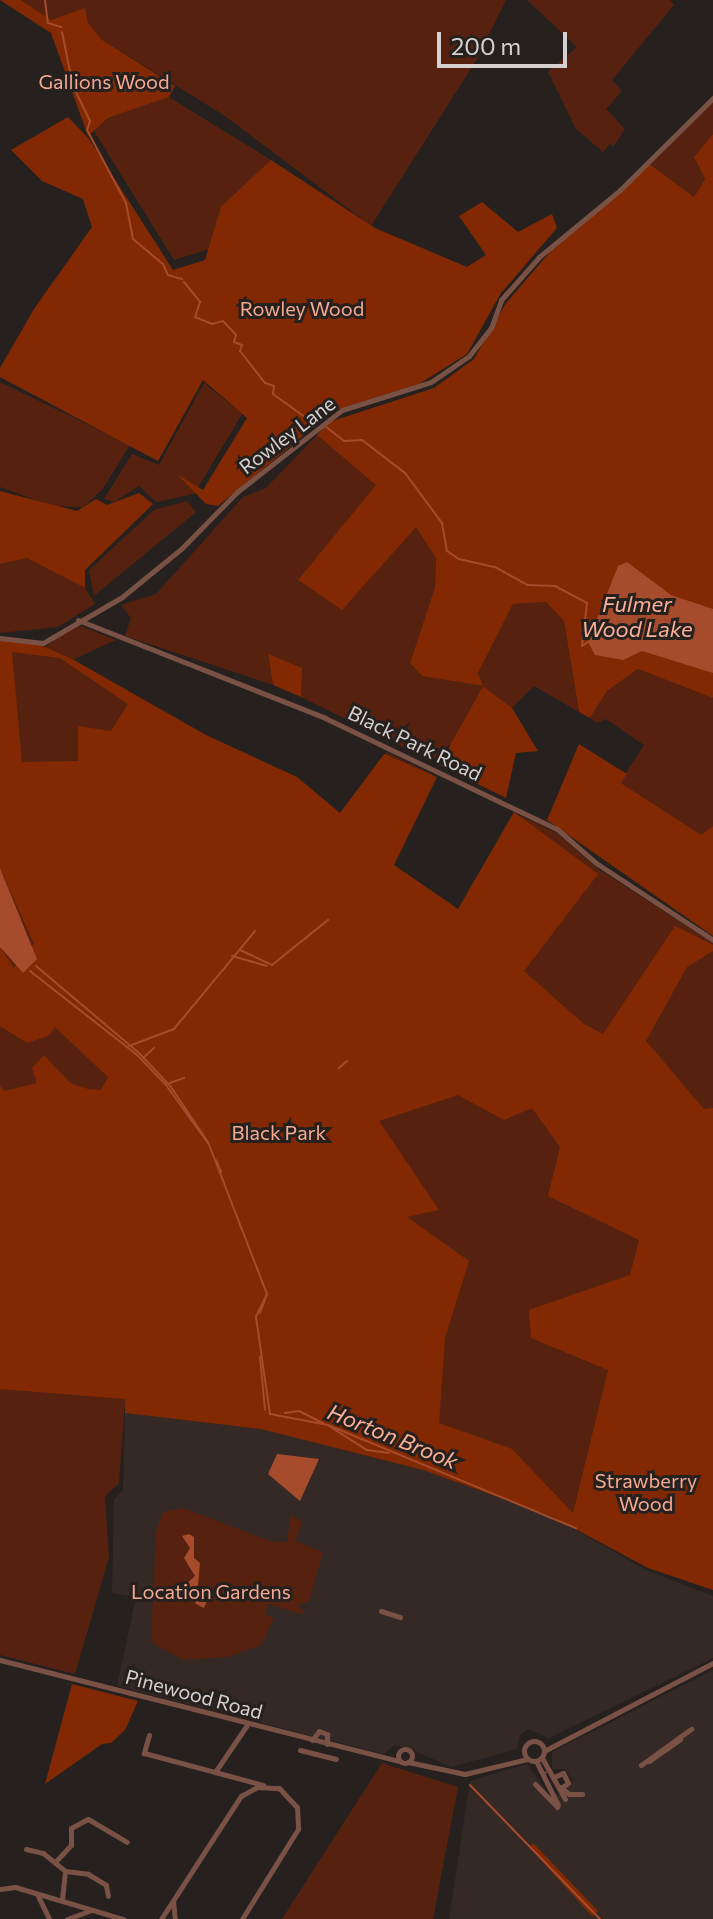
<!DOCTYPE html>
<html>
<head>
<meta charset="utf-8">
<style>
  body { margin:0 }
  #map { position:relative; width:713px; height:1919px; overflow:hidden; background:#26211f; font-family:Commissioner,sans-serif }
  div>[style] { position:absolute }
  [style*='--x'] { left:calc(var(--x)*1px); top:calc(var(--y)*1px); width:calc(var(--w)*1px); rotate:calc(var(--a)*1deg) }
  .built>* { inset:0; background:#342925 }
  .green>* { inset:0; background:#56220f }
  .forest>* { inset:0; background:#822903 }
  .water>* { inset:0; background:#a64b2b }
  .stream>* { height:2px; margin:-1px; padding:0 1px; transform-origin:1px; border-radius:1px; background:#a64b2b }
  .minor>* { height:5px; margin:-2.5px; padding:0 2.5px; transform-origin:2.5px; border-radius:2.5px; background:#7a5245 }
  .minor>.ring { margin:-2.5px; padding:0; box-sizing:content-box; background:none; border:5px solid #7a5245; border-radius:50% }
  span { translate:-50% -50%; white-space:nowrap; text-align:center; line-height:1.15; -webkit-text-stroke:6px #26211f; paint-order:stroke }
  .park-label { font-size:20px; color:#f5aa91 }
  .street-label { font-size:20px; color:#d4d1d0 }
  .water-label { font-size:22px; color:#faaf96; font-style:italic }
  .scale { position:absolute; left:437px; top:32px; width:130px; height:36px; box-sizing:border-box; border:4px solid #d4d1d0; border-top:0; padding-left:10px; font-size:24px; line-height:28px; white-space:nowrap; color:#d4d1d0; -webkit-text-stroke:6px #26211f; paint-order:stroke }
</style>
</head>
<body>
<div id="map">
  <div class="built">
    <i style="clip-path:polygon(125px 1413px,261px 1429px,423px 1470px,551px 1516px,648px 1571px,713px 1596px,713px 1658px,549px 1738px,528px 1729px,520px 1735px,517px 1749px,451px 1767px,411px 1749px,394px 1745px,384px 1754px,117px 1686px,136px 1597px,112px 1593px,114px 1499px,123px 1490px)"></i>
    <i style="clip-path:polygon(713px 1670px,713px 1919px,449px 1919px,470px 1781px,527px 1764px,549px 1795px,560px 1794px,573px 1781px,565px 1769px,552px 1769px,552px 1752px)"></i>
  </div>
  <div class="green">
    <i style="clip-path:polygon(21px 0,506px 0,477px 59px,371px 226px,225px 116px,101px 39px,51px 20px)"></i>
    <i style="clip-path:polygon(527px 0,670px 0,674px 5px,612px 80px,622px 91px,606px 109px,625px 129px,613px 147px,610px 143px,603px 152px,576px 129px,548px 72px,577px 47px)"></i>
    <i style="clip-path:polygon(169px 97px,271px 160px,224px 212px,213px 248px,174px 260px,94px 131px,108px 118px)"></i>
    <i style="clip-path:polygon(713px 102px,713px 134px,694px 157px,705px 179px,694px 197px,651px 164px)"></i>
    <i style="clip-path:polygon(0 382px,130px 445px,102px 490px,83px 507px,52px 506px,0 487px)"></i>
    <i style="clip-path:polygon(204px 383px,242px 414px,194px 494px,156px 502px,139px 486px,114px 502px,104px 499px,132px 454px,159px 465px)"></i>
    <i style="clip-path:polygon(317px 435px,377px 485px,298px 580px,342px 609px,416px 526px,436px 558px,435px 587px,410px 663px,422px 676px,483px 686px,478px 673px,513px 604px,546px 602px,564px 621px,579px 712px,534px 686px,512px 708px,483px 686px,439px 765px,301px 697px,301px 668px,268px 655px,273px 685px,125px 636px,131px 618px,121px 605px,156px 594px,243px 497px,266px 488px)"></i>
    <i style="clip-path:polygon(187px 501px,196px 512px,94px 596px,89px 570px,154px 510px)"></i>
    <i style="clip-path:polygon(27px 557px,85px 588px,95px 604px,58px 627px,0 633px,0 564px)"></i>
    <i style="clip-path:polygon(81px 626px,116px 640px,72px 660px,341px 823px,387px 752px,433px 775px,385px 864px,460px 918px,521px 816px,557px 833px,597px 868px,713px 943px,713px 1588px,552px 1515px,413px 1461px,125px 1400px,119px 1483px,105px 1496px,109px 1557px,75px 1674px,0 1655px,0 643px,41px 651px,70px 627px)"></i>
    <i style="clip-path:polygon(638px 669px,713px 698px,713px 826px,701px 836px,620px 782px,644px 745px,606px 719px,597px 723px,590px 718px,607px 691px)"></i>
    <i style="clip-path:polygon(183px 1508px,270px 1541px,287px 1542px,291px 1515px,302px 1522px,295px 1541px,323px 1552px,309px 1602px,298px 1605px,305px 1615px,268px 1604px,265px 1615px,274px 1618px,261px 1645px,227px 1657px,183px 1660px,151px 1642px,156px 1532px,163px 1512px)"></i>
    <i style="clip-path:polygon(382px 1763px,458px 1787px,433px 1919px,282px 1919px)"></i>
  </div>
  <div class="forest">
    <i style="clip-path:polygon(0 0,21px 0,51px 20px,85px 8px,88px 23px,101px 39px,175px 86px,169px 97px,108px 118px,88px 136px,51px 33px)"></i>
    <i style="clip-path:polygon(68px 117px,89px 139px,173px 270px,205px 260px,221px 207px,271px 160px,375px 228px,467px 267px,486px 255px,459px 216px,482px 202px,518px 232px,552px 214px,557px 228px,501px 293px,467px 354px,419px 384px,333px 411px,218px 506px,206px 504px,178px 475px,203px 490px,247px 418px,203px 380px,158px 461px,0 377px,0 368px,34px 309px,92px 227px,83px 199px,42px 181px,11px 150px)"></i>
    <i style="clip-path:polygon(713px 134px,713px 698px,638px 669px,607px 691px,590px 718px,579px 712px,564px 621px,546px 602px,513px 604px,478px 673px,483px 686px,512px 708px,538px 751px,516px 753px,506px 798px,439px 765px,483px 686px,422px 676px,410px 663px,435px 587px,436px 558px,416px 527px,342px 610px,298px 580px,376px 485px,317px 435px,329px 422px,434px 388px,474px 359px,506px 303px,563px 237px,650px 164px,694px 197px,705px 179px,694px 157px)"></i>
    <i style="clip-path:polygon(0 491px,77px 511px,96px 499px,107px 505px,139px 493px,153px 504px,85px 570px,85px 588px,27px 558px,0 564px)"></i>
    <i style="clip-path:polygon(evenodd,0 638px,38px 644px,74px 660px,206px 735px,297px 777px,340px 813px,384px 754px,437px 777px,394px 865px,458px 909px,514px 812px,598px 874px,524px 971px,584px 1024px,603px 1034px,675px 926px,713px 945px,713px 951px,687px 967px,646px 1041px,704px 1109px,713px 1108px,713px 1590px,648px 1568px,551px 1516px,423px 1470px,261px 1429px,125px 1413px,125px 1399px,0 1389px,0 1086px,5px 1091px,37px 1083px,32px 1068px,44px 1055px,70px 1083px,88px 1089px,101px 1090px,108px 1077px,55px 1027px,48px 1036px,27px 1043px,0 1026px,0 947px,14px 968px,34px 944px,0 868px,0 638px,12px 652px,60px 658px,128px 704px,111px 731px,78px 726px,78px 761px,22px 762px,12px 652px,0 638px,458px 1095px,504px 1120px,532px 1108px,560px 1147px,548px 1196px,639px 1240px,630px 1275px,529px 1310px,531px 1338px,608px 1370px,573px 1513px,512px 1449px,439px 1423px,445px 1338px,469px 1261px,407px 1217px,439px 1210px,379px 1121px,458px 1095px)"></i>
    <i style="clip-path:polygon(268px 654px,302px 668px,301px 697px,273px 685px)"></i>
    <i style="clip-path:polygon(579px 744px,627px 774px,621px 783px,701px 835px,713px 826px,713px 936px,547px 820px)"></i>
    <i style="clip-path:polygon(72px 1684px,138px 1701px,125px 1730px,111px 1743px,102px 1744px,45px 1784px)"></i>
    <i style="clip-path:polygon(533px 1843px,598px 1911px,592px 1916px,530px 1848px)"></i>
  </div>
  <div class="water">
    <i style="clip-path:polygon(627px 562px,671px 595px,713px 609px,713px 673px,642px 651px,623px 660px,595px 655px,588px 642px,618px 566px)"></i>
    <i style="clip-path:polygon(0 868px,37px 959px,23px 973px,0 947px)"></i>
    <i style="clip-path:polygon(277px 1454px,319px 1459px,300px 1501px,268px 1474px)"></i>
    <i style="clip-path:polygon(189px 1534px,194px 1537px,194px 1558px,200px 1563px,198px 1585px,191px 1591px,194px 1598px,207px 1601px,204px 1608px,196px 1604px,183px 1587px,195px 1576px,184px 1558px,190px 1548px,182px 1536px)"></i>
  </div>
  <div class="stream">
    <i style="--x:45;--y:0;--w:23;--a:83"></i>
    <i style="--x:48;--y:23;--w:14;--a:17"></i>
    <i style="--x:62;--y:32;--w:55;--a:78.5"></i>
    <i style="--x:73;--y:86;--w:39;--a:64"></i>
    <i style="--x:90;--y:121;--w:9;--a:108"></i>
    <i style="--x:87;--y:130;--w:83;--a:61.9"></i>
    <i style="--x:126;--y:203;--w:37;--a:79"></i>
    <i style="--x:133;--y:239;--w:39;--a:40"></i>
    <i style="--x:163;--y:264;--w:12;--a:66"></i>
    <i style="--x:168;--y:275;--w:15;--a:16"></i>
    <i style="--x:184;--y:282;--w:26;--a:51"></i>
    <i style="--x:200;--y:302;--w:16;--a:108"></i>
    <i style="--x:195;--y:317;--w:18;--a:22"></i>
    <i style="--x:212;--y:324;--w:11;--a:-15"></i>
    <i style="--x:223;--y:321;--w:19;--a:47"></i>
    <i style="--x:236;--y:335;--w:7;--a:106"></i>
    <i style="--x:234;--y:342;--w:9;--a:21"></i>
    <i style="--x:242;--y:345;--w:6;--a:108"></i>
    <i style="--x:240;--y:351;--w:41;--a:52"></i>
    <i style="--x:265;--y:383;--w:9;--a:18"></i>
    <i style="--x:274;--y:386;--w:8;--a:97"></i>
    <i style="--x:273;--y:394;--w:44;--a:35.8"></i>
    <i style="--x:315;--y:421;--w:4;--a:14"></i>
    <i style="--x:325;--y:426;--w:24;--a:38"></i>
    <i style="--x:344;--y:441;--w:18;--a:-3"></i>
    <i style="--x:362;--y:440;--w:54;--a:37.5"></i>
    <i style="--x:405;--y:473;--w:62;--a:53.5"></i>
    <i style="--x:442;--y:523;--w:28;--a:80"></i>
    <i style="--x:447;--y:551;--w:14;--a:34"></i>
    <i style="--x:459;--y:559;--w:37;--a:13"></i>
    <i style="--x:495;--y:567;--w:37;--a:29"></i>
    <i style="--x:527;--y:585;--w:28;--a:2"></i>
    <i style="--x:555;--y:586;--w:36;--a:28"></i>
    <i style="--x:587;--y:603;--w:43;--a:96.6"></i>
    <i style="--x:582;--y:646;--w:7;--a:-34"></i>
    <i style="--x:240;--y:950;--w:35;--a:25"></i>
    <i style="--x:272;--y:965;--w:72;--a:-38.8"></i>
    <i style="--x:232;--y:956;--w:36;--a:16"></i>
    <i style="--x:36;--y:966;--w:136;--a:40.2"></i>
    <i style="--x:140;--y:1054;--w:45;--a:46.8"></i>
    <i style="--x:171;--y:1087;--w:66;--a:56.1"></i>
    <i style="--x:208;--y:1142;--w:163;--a:68.8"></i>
    <i style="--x:267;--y:1294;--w:25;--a:116"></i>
    <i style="--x:256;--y:1317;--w:98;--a:81.8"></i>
    <i style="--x:270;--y:1414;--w:59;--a:10.7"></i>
    <i style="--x:328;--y:1425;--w:269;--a:22.6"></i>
    <i style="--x:30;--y:971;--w:135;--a:38.1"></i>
    <i style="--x:136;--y:1054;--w:43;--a:45.9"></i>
    <i style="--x:166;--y:1085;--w:72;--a:54.1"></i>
    <i style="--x:129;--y:1046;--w:48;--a:-20.7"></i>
    <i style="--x:174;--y:1029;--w:127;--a:-50.4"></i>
    <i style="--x:143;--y:1058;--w:15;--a:-42"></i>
    <i style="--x:339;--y:1068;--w:11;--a:-41"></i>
    <i style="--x:170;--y:1083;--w:15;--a:-20"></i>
    <i style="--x:216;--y:1160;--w:13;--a:67"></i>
    <i style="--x:260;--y:1313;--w:20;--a:-70"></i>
    <i style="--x:260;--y:1357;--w:53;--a:84.6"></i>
    <i style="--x:285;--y:1413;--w:14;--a:-8"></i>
    <i style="--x:299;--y:1411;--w:27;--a:27"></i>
    <i style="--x:329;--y:1426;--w:45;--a:32.3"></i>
    <i style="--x:367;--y:1450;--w:22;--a:8"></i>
    <i style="--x:545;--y:1773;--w:1;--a:-45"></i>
    <i style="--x:470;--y:1785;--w:187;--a:45.9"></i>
  </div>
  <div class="minor">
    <i style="--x:78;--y:620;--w:266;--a:21.6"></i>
    <i style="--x:325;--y:718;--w:257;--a:25.6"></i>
    <i style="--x:557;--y:829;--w:52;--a:41.1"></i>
    <i style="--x:596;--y:863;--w:140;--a:33.3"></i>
    <i style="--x:0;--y:638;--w:43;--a:6.6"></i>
    <i style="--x:43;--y:643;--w:91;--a:-30.2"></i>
    <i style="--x:122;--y:597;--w:77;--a:-39.2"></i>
    <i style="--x:182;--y:548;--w:78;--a:-45.5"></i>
    <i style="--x:237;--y:492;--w:133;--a:-38"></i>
    <i style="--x:342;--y:410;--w:93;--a:-17.5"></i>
    <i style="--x:431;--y:382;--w:46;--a:-34.4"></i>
    <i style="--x:469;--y:356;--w:36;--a:-52"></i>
    <i style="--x:491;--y:328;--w:30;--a:-70"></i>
    <i style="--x:501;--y:300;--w:57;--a:-48.5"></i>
    <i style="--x:539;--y:257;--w:105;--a:-39.6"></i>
    <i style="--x:620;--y:190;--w:131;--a:-44.7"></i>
    <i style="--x:381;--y:1611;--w:20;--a:18"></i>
    <i style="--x:0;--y:1660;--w:413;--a:14.2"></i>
    <i style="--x:247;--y:1725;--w:57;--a:124.2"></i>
    <i style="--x:215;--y:1772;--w:50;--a:15.2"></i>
    <i style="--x:149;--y:1735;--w:19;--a:106"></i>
    <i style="--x:144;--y:1753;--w:73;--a:15"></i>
    <i style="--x:312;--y:1740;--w:11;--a:-52"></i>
    <i style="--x:319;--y:1731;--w:9;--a:21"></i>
    <i style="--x:327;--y:1734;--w:10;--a:90"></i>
    <i class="ring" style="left:524px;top:1741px;width:15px;height:15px"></i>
    <i class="ring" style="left:398px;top:1749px;width:9px;height:9px"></i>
    <i style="--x:300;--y:1750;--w:37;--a:14"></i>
    <i style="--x:544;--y:1751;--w:191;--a:-27.5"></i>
    <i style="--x:542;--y:1758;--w:47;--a:60.7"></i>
    <i style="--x:536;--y:1761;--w:49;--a:63.4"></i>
    <i style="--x:649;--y:1761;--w:38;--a:-35"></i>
    <i style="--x:408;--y:1762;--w:58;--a:11.9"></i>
    <i style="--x:465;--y:1774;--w:64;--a:-13.6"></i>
    <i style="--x:641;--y:1765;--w:62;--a:-35.8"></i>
    <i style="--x:554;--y:1777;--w:10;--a:-24"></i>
    <i style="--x:563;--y:1773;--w:11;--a:63"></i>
    <i style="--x:568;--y:1783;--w:9;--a:144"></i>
    <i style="--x:535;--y:1784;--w:32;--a:46"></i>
    <i style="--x:560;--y:1787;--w:11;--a:38"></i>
    <i style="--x:569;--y:1794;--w:13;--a:0"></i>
    <i style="--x:26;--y:1849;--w:17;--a:13"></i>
    <i style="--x:43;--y:1853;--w:28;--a:39"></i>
    <i style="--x:65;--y:1871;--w:30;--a:96"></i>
    <i style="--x:56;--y:1861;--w:22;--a:-47"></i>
    <i style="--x:71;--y:1845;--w:17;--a:-90"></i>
    <i style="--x:71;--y:1828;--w:19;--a:-28"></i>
    <i style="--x:88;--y:1819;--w:45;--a:30.5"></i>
    <i style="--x:65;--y:1871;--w:23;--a:7"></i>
    <i style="--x:88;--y:1874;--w:21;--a:31"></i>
    <i style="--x:106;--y:1885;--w:11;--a:80"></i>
    <i style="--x:0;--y:1889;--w:15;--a:-8"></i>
    <i style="--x:15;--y:1887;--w:113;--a:16.5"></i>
    <i style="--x:37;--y:1894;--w:28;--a:64"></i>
    <i style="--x:173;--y:1901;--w:18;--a:84"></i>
    <i style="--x:67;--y:1919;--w:27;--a:-20"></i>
    <i style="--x:161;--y:1919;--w:147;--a:-57"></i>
    <i style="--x:241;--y:1796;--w:18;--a:-29"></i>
    <i style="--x:257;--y:1787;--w:22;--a:3"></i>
    <i style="--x:279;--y:1788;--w:26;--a:47"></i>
    <i style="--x:297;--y:1807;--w:22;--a:87"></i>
    <i style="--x:298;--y:1829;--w:106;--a:121.9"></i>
  </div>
  <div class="park-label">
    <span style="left:104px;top:81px">Gallions Wood</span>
    <span style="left:302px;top:308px">Rowley Wood</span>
    <span style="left:279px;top:1132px">Black Park</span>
    <span style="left:646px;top:1492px">Strawberry<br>Wood</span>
    <span style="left:211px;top:1591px">Location Gardens</span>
  </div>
  <div class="street-label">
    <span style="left:287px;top:435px;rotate:-37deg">Rowley Lane</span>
    <span style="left:415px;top:743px;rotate:26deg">Black Park Road</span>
    <span style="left:194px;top:1694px;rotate:15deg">Pinewood Road</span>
  </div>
  <div class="water-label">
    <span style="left:637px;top:616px">Fulmer<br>Wood Lake</span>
    <span style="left:393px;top:1436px;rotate:22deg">Horton Brook</span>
  </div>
  <div class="scale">200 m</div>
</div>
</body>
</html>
